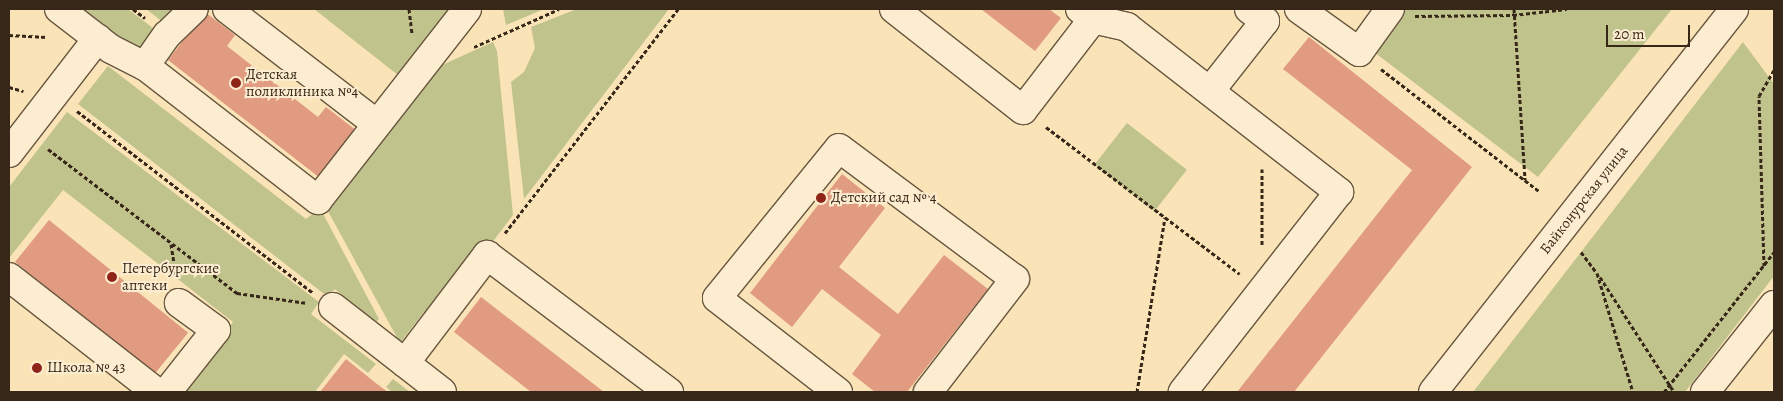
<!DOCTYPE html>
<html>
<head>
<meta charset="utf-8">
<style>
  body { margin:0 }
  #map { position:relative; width:1783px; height:401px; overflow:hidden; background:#fae4b7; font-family:Alegreya,serif }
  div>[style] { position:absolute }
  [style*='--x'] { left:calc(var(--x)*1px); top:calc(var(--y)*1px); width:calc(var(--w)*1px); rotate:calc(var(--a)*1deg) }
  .green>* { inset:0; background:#c1c38c; transform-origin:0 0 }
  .building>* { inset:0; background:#e09b80; transform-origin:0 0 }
  .path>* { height:3px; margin-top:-1.5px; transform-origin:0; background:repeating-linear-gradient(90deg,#372719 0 4px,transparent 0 6.5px) }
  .roads { filter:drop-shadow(1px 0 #685640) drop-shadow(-1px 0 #685640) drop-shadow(0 1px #685640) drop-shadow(0 -1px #685640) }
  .minor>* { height:28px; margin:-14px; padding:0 14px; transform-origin:14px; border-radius:14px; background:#fcedd0 }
  .dots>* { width:14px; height:14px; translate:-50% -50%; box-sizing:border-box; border:2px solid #fcedd0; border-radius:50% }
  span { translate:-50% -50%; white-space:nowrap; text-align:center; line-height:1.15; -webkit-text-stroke:4px #fcedd0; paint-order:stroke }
  .poi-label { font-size:15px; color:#372719 }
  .left { translate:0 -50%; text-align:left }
  .street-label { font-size:15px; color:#372719 }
  .frame { position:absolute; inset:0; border:10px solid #372719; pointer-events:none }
  .scale { position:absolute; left:1606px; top:25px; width:84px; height:22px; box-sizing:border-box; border:2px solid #372719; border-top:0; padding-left:6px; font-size:15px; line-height:18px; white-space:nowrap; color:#372719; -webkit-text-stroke:4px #fcedd0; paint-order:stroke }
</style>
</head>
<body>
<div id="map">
  <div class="green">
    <i style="clip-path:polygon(80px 9px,128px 9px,162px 35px,144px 58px)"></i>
    <i style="clip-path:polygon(146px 9px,181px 9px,168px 26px)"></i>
    <i style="clip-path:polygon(314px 9px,455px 9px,403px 79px)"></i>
    <i style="clip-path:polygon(503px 9px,544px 9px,506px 25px)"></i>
    <i style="clip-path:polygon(577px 9px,669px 9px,524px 199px,511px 82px,524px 72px,535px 48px,531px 27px)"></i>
    <i style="clip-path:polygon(1400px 9px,1672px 9px,1538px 177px,1370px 49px)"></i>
    <i style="clip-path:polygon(493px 42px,497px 51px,513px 215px,434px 319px,424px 312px,400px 343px,324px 204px,420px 75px)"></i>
    <i style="clip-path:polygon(1743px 42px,1774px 84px,1774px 276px,1685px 392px,1473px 392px)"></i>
    <i style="clip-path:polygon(108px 66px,306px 219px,320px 208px,379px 319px,376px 322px,335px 289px,328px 297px,78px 104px)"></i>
    <i style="clip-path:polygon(67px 112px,319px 302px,311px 314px,376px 364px,368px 373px,344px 354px,315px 392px,179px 392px,233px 322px,63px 190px,10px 257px,9px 187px)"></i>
    <i style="left:1127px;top:123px;width:76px;height:53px;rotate:38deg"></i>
    <i style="clip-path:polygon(393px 379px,410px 392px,392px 392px,386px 387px)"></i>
  </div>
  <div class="building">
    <i style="clip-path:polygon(981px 9px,1049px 9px,1061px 18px,1035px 51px)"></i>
    <i style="clip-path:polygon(205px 12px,235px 35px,227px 46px,318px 117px,326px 107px,357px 131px,320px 178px,168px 60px)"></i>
    <i style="clip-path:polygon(1309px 37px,1472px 167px,1294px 392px,1237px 392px,1412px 170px,1283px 69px)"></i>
    <i style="clip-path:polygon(842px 174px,885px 208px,839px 267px,898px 314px,944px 255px,988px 289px,907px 392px,875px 392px,852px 374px,881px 335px,822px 289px,792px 327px,750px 293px)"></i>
    <i style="left:49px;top:220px;width:179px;height:54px;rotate:39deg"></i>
    <i style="clip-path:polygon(481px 297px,604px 392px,531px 392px,454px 332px)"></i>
    <i style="clip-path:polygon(346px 359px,377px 384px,388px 392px,320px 392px)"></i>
  </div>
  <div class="path">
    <i style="--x:133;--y:9;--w:15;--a:37"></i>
    <i style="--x:409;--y:9;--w:24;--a:83"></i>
    <i style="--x:1514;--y:9;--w:171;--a:86.3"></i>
    <i style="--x:1415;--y:16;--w:98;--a:-0.6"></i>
    <i style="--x:1513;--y:15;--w:54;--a:-6.3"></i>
    <i style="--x:9;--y:35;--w:38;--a:3"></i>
    <i style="--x:474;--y:47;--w:93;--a:-24.1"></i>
    <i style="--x:1381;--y:69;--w:201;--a:37.7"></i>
    <i style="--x:9;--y:87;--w:15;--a:16"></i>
    <i style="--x:77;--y:111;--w:297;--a:37.6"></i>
    <i style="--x:1046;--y:127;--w:243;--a:37.2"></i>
    <i style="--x:48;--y:149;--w:238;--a:37.3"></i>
    <i style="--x:237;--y:293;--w:71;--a:8.1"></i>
    <i style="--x:1262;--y:169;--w:76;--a:90"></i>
    <i style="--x:505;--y:233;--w:283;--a:-52.3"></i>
    <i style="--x:171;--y:244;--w:33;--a:81"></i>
    <i style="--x:1581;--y:252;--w:26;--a:53"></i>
    <i style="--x:1597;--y:273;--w:124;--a:73.2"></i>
    <i style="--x:1764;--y:266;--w:170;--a:-91.7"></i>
    <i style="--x:1759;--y:96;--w:30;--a:-60"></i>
    <i style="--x:1600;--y:277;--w:137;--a:57.2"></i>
    <i style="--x:1137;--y:392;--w:177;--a:-80.9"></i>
    <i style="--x:1664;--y:392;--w:178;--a:-51.8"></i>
  </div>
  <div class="roads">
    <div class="minor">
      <i style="--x:59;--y:9;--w:66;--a:37.6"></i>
      <i style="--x:111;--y:49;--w:38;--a:27"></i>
      <i style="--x:145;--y:66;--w:219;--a:37.8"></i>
      <i style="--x:318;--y:200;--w:242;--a:-52"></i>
      <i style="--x:227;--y:9;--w:189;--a:37.5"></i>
      <i style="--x:894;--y:9;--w:164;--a:38.1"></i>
      <i style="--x:1023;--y:110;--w:115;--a:-52.4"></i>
      <i style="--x:1080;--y:9;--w:16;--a:38"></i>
      <i style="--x:1093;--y:19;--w:35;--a:13"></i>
      <i style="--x:1127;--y:27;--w:269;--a:37.9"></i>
      <i style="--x:1339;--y:192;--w:254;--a:128"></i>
      <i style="--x:1299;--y:9;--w:74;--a:35.6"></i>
      <i style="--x:1359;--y:52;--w:53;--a:-54.2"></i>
      <i style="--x:145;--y:66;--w:38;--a:-55"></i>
      <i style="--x:167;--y:35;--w:37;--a:-44"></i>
      <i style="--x:1210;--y:91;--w:89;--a:-51.8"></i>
      <i style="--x:1265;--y:21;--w:20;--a:-143"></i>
      <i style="--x:9;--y:153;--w:145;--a:-52.3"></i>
      <i style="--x:9;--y:277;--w:187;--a:38"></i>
      <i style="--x:333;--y:307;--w:138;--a:37.9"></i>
      <i style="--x:405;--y:363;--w:136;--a:-52.8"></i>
      <i style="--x:487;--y:255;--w:228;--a:37"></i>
      <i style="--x:167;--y:392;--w:79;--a:-51.7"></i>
      <i style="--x:216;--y:330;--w:46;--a:-143.9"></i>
      <i style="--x:838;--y:392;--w:153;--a:-142.2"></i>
      <i style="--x:717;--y:298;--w:193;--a:-50.9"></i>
      <i style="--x:839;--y:148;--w:219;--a:36.7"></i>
      <i style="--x:1015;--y:279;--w:143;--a:127.6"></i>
      <i style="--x:1433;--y:392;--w:487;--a:-51.8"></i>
      <i style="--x:1705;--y:392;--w:111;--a:-51.6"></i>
    </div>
  </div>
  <div class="dots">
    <i style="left:236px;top:83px;background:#8f2418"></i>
    <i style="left:821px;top:198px;background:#8f2418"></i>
    <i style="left:112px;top:277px;background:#8f2418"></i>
    <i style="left:37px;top:368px;background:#8f2418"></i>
  </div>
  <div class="poi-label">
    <span class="left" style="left:246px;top:83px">Детская<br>поликлиника №4</span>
    <span class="left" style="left:831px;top:198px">Детский сад № 4</span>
    <span class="left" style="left:122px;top:277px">Петербургские<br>аптеки</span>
    <span class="left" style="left:47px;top:368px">Школа № 43</span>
  </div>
  <div class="street-label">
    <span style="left:1584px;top:200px;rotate:-52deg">Байконурская улица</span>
  </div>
  <div class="frame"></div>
  <div class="scale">20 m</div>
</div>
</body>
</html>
